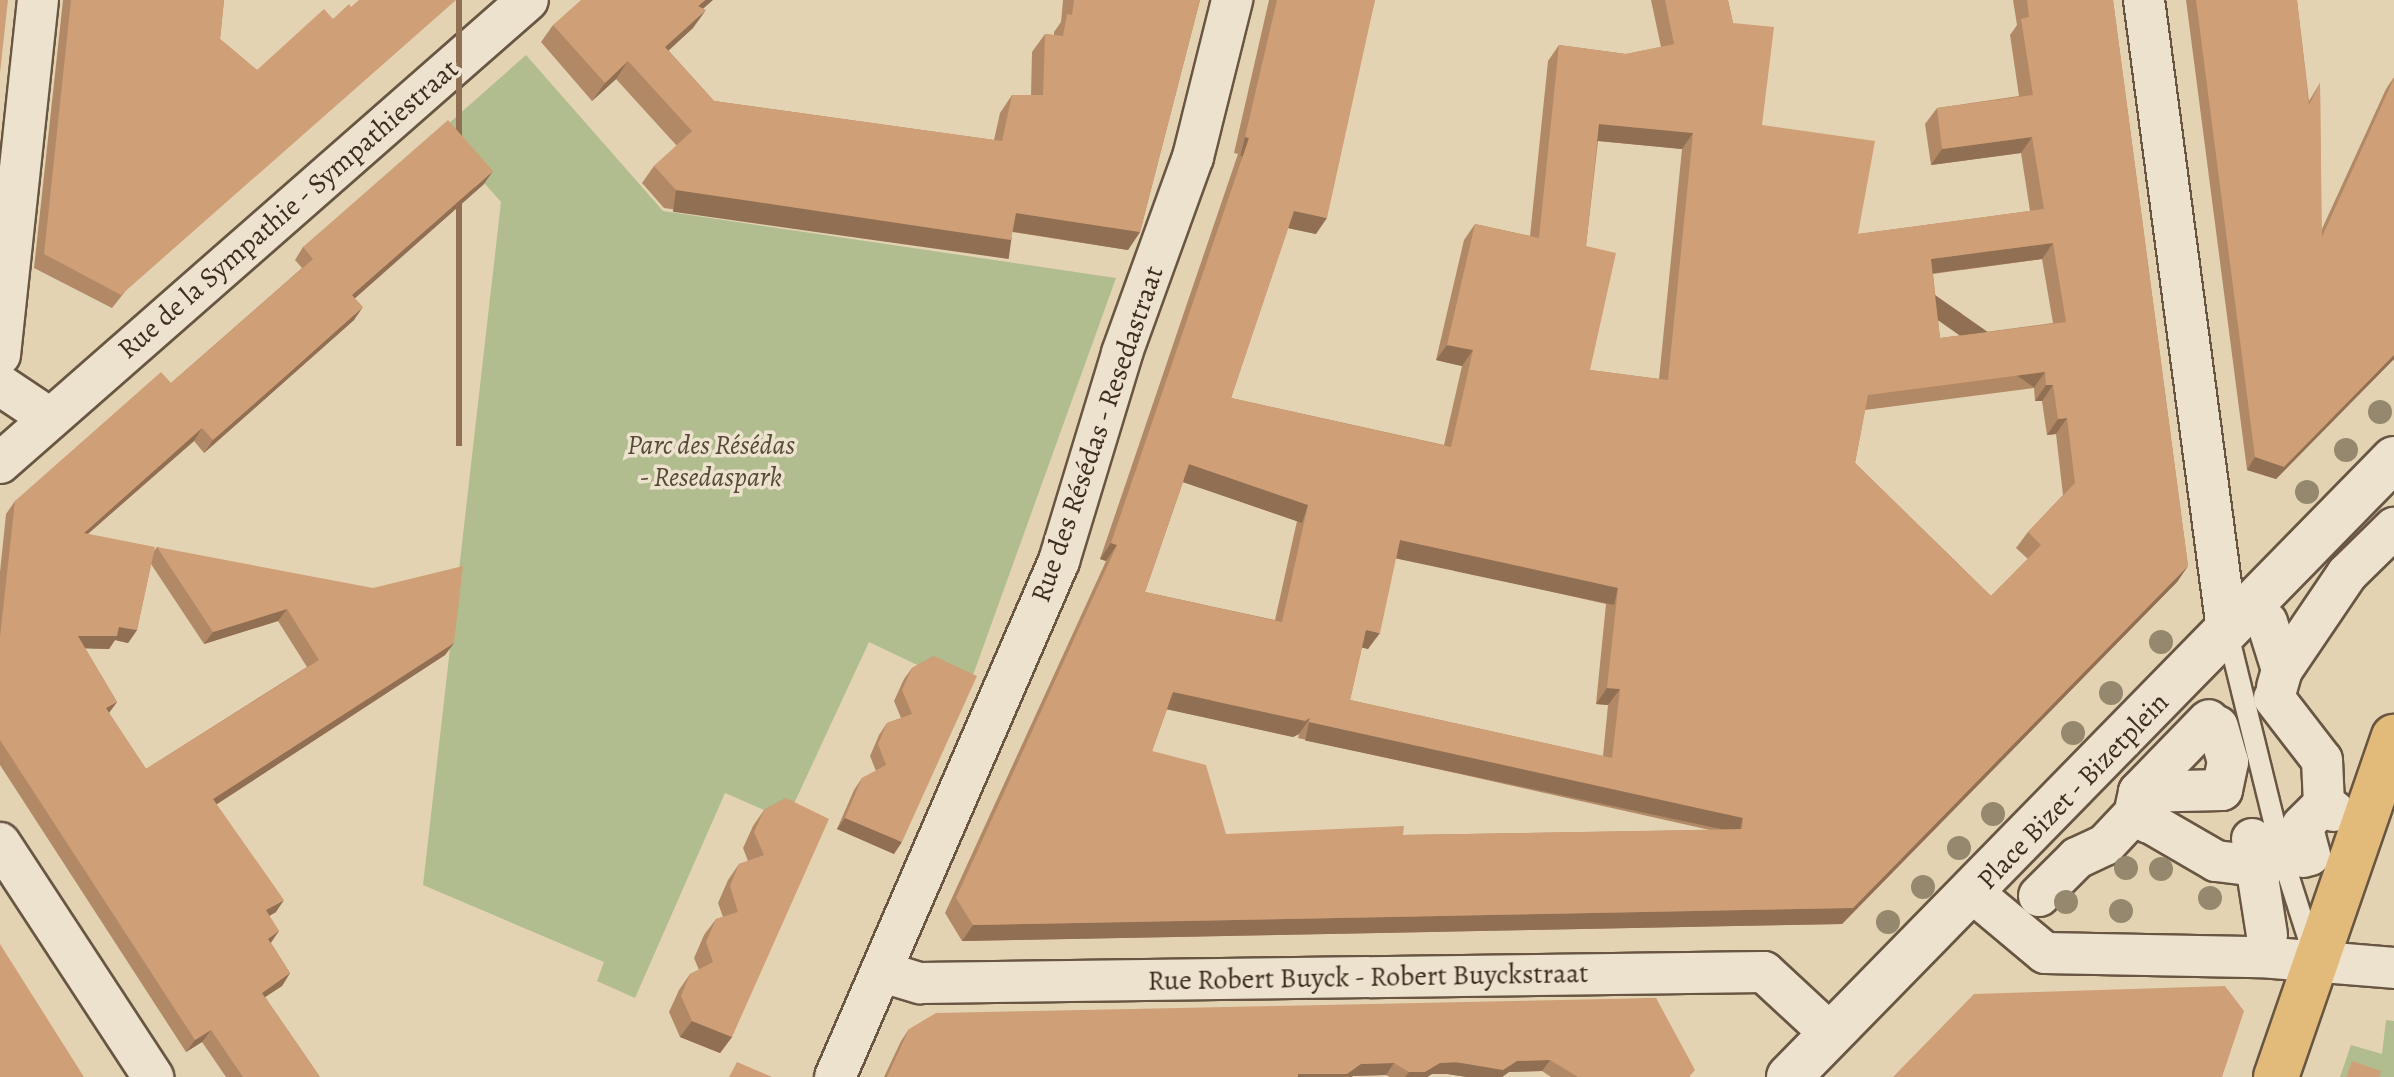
<!DOCTYPE html>
<html>
<head>
<meta charset="utf-8">
<style>
  body { margin:0 }
  #map { position:relative; width:2394px; height:1077px; overflow:hidden; background:#e4d3b3; font-family:Alegreya,serif }
  div>[style] { position:absolute }
  [style*='--x'] { left:calc(var(--x)*1px); top:calc(var(--y)*1px); width:calc(var(--w)*1px); rotate:calc(var(--a)*1deg) }
  .green>* { inset:0; background:#b1bd8f }
  .roads { filter:drop-shadow(2px 0 #685643) drop-shadow(-2px 0 #685643) drop-shadow(0 2px #685643) drop-shadow(0 -2px #685643) }
  .lane>* { height:20px; margin:-10px; padding:0 10px; transform-origin:10px; border-radius:10px; background:#ede2ce }
  .street>* { height:40px; margin:-20px; padding:0 20px; transform-origin:20px; border-radius:20px; background:#ede2ce }
  .secondary>* { height:44px; margin:-22px; padding:0 22px; transform-origin:22px; border-radius:22px; background:#ede2ce }
  .primary>* { height:44px; margin:-22px; padding:0 22px; transform-origin:22px; border-radius:22px; background:#e2ba7a }
  .trees>* { width:24px; height:24px; margin:-12px; border-radius:50%; background:#95886e }
  .wall>* { inset:0; background:#b28966 }
  .shaded-wall>* { inset:0; background:#916f53; transform-origin:0 0 }
  .building>* { inset:0; background:#cf9f77 }
  span { translate:-50% -50%; white-space:nowrap; text-align:center; line-height:1.15; -webkit-text-stroke:7px #ede2ce; paint-order:stroke }
  .street-label { font-size:28px; color:#3e2d1e }
  .park-label { font-size:28px; color:#554a35; font-style:italic }
</style>
</head>
<body>
<div id="map">
  <div class="green">
    <i style="clip-path:polygon(526px 55px,663px 211px,1116px 278px,968px 689px,869px 642px,792px 808px,771px 813px,725px 793px,635px 998px,597px 981px,604px 962px,423px 885px,501px 202px,439px 132px)"></i>
    <i style="clip-path:polygon(2386px 1020px,2394px 1021px,2394px 1077px,2340px 1077px,2351px 1045px,2382px 1054px)"></i>
  </div>
  <div class="roads">
    <div class="lane">
      <i style="--x:2227;--y:630;--w:239;--a:76.2"></i>
      <i style="--x:2284;--y:862;--w:96;--a:72.3"></i>
    </div>
    <div class="street">
      <i style="--x:2144;--y:0;--w:635;--a:82.49"></i>
      <i style="--x:0;--y:355;--w:357;--a:-83.9"></i>
      <i style="--x:0;--y:385;--w:58;--a:33.7"></i>
      <i style="--x:0;--y:463;--w:702;--a:-41.25"></i>
      <i style="--x:2267;--y:622;--w:50;--a:72.6"></i>
      <i style="--x:2282;--y:670;--w:18;--a:106"></i>
      <i style="--x:2282;--y:670;--w:116;--a:-55.9"></i>
      <i style="--x:2347;--y:574;--w:66;--a:-44.4"></i>
      <i style="--x:2274;--y:698;--w:78;--a:52.3"></i>
      <i style="--x:2322;--y:760;--w:44;--a:87.4"></i>
      <i style="--x:2324;--y:804;--w:12;--a:35"></i>
      <i style="--x:2139;--y:792;--w:83;--a:-1.4"></i>
      <i style="--x:2222;--y:790;--w:29;--a:-78"></i>
      <i style="--x:2228;--y:762;--w:37;--a:-106"></i>
      <i style="--x:2136;--y:806;--w:14;--a:-78"></i>
      <i style="--x:2139;--y:792;--w:100;--a:-45.8"></i>
      <i style="--x:2154;--y:825;--w:72;--a:30.1"></i>
      <i style="--x:2216;--y:861;--w:49;--a:7"></i>
      <i style="--x:2252;--y:839;--w:97;--a:81.1"></i>
      <i style="--x:0;--y:843;--w:280;--a:56.8"></i>
      <i style="--x:2303;--y:857;--w:7;--a:-16"></i>
      <i style="--x:2310;--y:855;--w:30;--a:-105"></i>
      <i style="--x:2302;--y:826;--w:31;--a:-45"></i>
      <i style="--x:1972;--y:892;--w:95;--a:39.9"></i>
      <i style="--x:2045;--y:953;--w:216;--a:1.1"></i>
      <i style="--x:2261;--y:957;--w:133;--a:4.7"></i>
      <i style="--x:2039;--y:896;--w:54;--a:-45"></i>
      <i style="--x:2077;--y:858;--w:31;--a:-25"></i>
      <i style="--x:2105;--y:845;--w:42;--a:-46.9"></i>
      <i style="--x:2134;--y:814;--w:17;--a:31"></i>
      <i style="--x:883;--y:972;--w:39;--a:17"></i>
      <i style="--x:920;--y:983;--w:844;--a:-0.75"></i>
      <i style="--x:1764;--y:972;--w:91;--a:42.8"></i>
      <i style="--x:835;--y:1077;--w:563;--a:-66.53"></i>
      <i style="--x:1059;--y:561;--w:217;--a:-73.1"></i>
      <i style="--x:1122;--y:353;--w:208;--a:-70.1"></i>
      <i style="--x:1193;--y:157;--w:162;--a:-76"></i>
    </div>
    <div class="secondary">
      <i style="--x:1789;--y:1077;--w:865;--a:-45.61"></i>
    </div>
    <div class="primary">
      <i style="--x:2276;--y:1077;--w:360;--a:-70.9"></i>
    </div>
  </div>
  <div class="trees">
    <i style="left:2380px;top:412px"></i>
    <i style="left:2346px;top:450px"></i>
    <i style="left:2307px;top:492px"></i>
    <i style="left:2161px;top:642px"></i>
    <i style="left:2111px;top:693px"></i>
    <i style="left:2073px;top:733px"></i>
    <i style="left:1993px;top:814px"></i>
    <i style="left:1959px;top:848px"></i>
    <i style="left:2126px;top:868px"></i>
    <i style="left:2161px;top:869px"></i>
    <i style="left:1923px;top:887px"></i>
    <i style="left:2210px;top:898px"></i>
    <i style="left:2066px;top:902px"></i>
    <i style="left:2121px;top:911px"></i>
    <i style="left:1888px;top:922px"></i>
  </div>
  <div class="wall">
    <i style="clip-path:polygon(63px 0,224px 0,220px 39px,257px 70px,351px 7px,112px 308px,34px 268px)"></i>
    <i style="clip-path:polygon(1063px 0,1200px 0,1140px 232px,1128px 250px,1012px 232px,999px 257px,664px 208px,642px 183px,654px 166px,677px 146px,616px 79px,592px 101px,541px 42px,553px 25px,703px 9px,693px 28px,668px 50px,714px 101px,994px 140px,1000px 113px,1012px 95px,1031px 95px,1032px 52px,1045px 34px,1054px 35px,1054px 32px,1061px 22px)"></i>
    <i style="clip-path:polygon(evenodd,1269px 0,1375px 0,1316px 234px,1288px 228px,1231px 398px,1444px 445px,1462px 366px,1436px 360px,1464px 240px,1475px 224px,1530px 236px,1548px 61px,1559px 45px,1626px 54px,1661px 47px,1651px 0,1728px 0,1733px 23px,1762px 125px,1858px 234px,2030px 211px,2021px 153px,1931px 165px,1925px 124px,1937px 108px,2019px 96px,2010px 35px,2017px 25px,2013px 0,2113px 0,2188px 566px,2177px 582px,1842px 924px,962px 941px,945px 913px,1106px 561px,1100px 559px,1238px 154px,1234px 153px,1269px 0,1598px 141px,1682px 149px,1659px 379px,1590px 370px,1586px 246px,1598px 141px,1269px 0,2042px 259px,2053px 323px,1940px 338px,1933px 274px,2042px 259px,1269px 0,2034px 388px,2035px 401px,2042px 401px,2047px 435px,2056px 434px,2063px 495px,2028px 532px,2016px 548px,2028px 559px,1991px 596px,1855px 463px,1865px 410px,2034px 388px,1269px 0,1183px 482px,1297px 521px,1275px 620px,1145px 592px,1183px 482px,1269px 0,1396px 557px,1606px 604px,1596px 704px,1608px 705px,1603px 756px,1350px 700px,1362px 647px,1368px 649px,1396px 557px,1269px 0,1167px 709px,1293px 737px,1299px 734px,1298px 738px,1710px 830px,1403px 835px,1226px 834px,1152px 751px,1167px 709px)"></i>
    <i style="clip-path:polygon(2186px 0,2297px 0,2309px 101px,2320px 83px,2321px 231px,2386px 89px,2394px 77px,2394px 359px,2276px 479px,2247px 470px)"></i>
    <i style="clip-path:polygon(evenodd,484px 184px,355px 298px,354px 320px,204px 453px,194px 441px,88px 534px,154px 551px,157px 547px,454px 643px,445px 655px,216px 804px,276px 912px,269px 916px,279px 931px,271px 943px,290px 973px,282px 986px,265px 997px,320px 1077px,226px 1077px,202px 1042px,186px 1052px,0 765px,0 572px,6px 514px,15px 501px,171px 383px,302px 268px,295px 260px,303px 247px,484px 184px,151px 564px,204px 644px,278px 621px,307px 667px,146px 769px,109px 713px,117px 702px,85px 648px,109px 649px,115px 640px,128px 643px,137px 630px,151px 564px)"></i>
    <i style="clip-path:polygon(934px 656px,894px 854px,837px 829px,854px 790px,862px 778px,876px 771px,870px 756px,879px 735px,887px 723px,901px 718px,894px 701px,904px 679px,912px 668px)"></i>
    <i style="clip-path:polygon(786px 798px,732px 1037px,720px 1053px,680px 1037px,669px 1012px,679px 990px,690px 974px,699px 970px,694px 958px,704px 935px,716px 919px,723px 917px,718px 903px,728px 880px,739px 864px,748px 861px,743px 848px,753px 826px,764px 810px)"></i>
    <i style="clip-path:polygon(1656px 998px,1690px 1077px,1551px 1077px,1542px 1071px,1509px 1072px,1502px 1077px,1467px 1077px,1447px 1074px,1432px 1074px,1427px 1077px,1390px 1077px,1386px 1075px,1353px 1076px,1351px 1077px,884px 1077px,901px 1041px,909px 1029px)"></i>
  </div>
  <div class="shaded-wall">
    <i style="left:456px;top:0;width:6px;height:446px"></i>
    <i style="clip-path:polygon(705px 0,713px 0,686px 24px,698px 6px)"></i>
    <i style="clip-path:polygon(706px 10px,693px 28px,653px 65px,665px 47px)"></i>
    <i style="clip-path:polygon(628px 61px,616px 79px,592px 101px,605px 83px)"></i>
    <i style="clip-path:polygon(1599px 124px,1693px 133px,1682px 149px,1588px 140px)"></i>
    <i style="left:1245px;top:137px;width:4px;height:19px;rotate:14deg"></i>
    <i style="clip-path:polygon(2032px 137px,2021px 153px,1931px 165px,1942px 149px)"></i>
    <i style="clip-path:polygon(493px 171px,484px 184px,344px 308px,352px 295px)"></i>
    <i style="left:676px;top:190px;width:339px;height:22px;rotate:8deg"></i>
    <i style="clip-path:polygon(1294px 211px,1327px 218px,1316px 234px,1283px 227px)"></i>
    <i style="clip-path:polygon(1016px 213px,1140px 232px,1128px 250px,1003px 230px)"></i>
    <i style="clip-path:polygon(2053px 243px,2042px 259px,1920px 275px,1931px 259px)"></i>
    <i style="clip-path:polygon(363px 307px,354px 320px,204px 453px,213px 440px)"></i>
    <i style="clip-path:polygon(1447px 345px,1473px 350px,1462px 366px,1436px 360px)"></i>
    <i style="clip-path:polygon(2394px 355px,2394px 359px,2276px 479px,2247px 470px,2255px 457px)"></i>
    <i style="left:2045px;top:372px;width:19px;height:178px;rotate:125deg"></i>
    <i style="clip-path:polygon(2046px 385px,2053px 385px,2042px 401px,2035px 401px)"></i>
    <i style="clip-path:polygon(2067px 418px,2056px 434px,2047px 435px,2058px 419px)"></i>
    <i style="clip-path:polygon(202px 428px,194px 441px,75px 545px,84px 533px)"></i>
    <i style="left:1189px;top:464px;width:126px;height:19px;rotate:19deg"></i>
    <i style="left:1400px;top:540px;width:223px;height:19px;rotate:12deg"></i>
    <i style="clip-path:polygon(1111px 543px,1117px 545px,1106px 561px,1100px 559px)"></i>
    <i style="clip-path:polygon(2188px 566px,2177px 582px,1842px 924px,962px 941px,973px 925px,1853px 908px)"></i>
    <i style="clip-path:polygon(287px 609px,278px 621px,204px 644px,213px 632px)"></i>
    <i style="clip-path:polygon(119px 627px,137px 630px,128px 643px,115px 640px,109px 649px,69px 648px,78px 636px)"></i>
    <i style="clip-path:polygon(1366px 630px,1380px 633px,1368px 649px,1355px 646px)"></i>
    <i style="clip-path:polygon(454px 643px,445px 655px,205px 812px,213px 799px)"></i>
    <i style="clip-path:polygon(1607px 688px,1620px 689px,1608px 705px,1596px 704px)"></i>
    <i style="clip-path:polygon(1173px 692px,1310px 718px,1299px 734px,1293px 737px,1161px 708px)"></i>
    <i style="clip-path:polygon(117px 702px,108px 714px,106px 708px)"></i>
    <i style="left:1309px;top:722px;width:444px;height:19px;rotate:12deg"></i>
    <i style="clip-path:polygon(845px 818px,902px 842px,894px 854px,837px 829px)"></i>
    <i style="clip-path:polygon(284px 900px,276px 912px,257px 923px,266px 910px)"></i>
    <i style="clip-path:polygon(279px 931px,270px 943px,268px 939px)"></i>
    <i style="clip-path:polygon(290px 973px,282px 986px,253px 1005px,262px 993px)"></i>
    <i style="clip-path:polygon(692px 1021px,732px 1037px,720px 1053px,680px 1037px)"></i>
    <i style="clip-path:polygon(211px 1030px,202px 1042px,186px 1052px,195px 1040px)"></i>
    <i style="clip-path:polygon(1550px 1060px,1542px 1071px,1509px 1072px,1502px 1077px,1467px 1077px,1447px 1074px,1432px 1074px,1427px 1077px,1405px 1077px,1409px 1072px,1440px 1063px)"></i>
    <i style="clip-path:polygon(1394px 1063px,1386px 1075px,1353px 1076px,1351px 1077px,1296px 1077px,1298px 1074px,1361px 1064px)"></i>
  </div>
  <div class="building">
    <i style="clip-path:polygon(0 0,8px 0,0 73px)"></i>
    <i style="clip-path:polygon(71px 0,224px 0,220px 39px,257px 70px,324px 9px,333px 19px,349px 4px,351px 7px,359px 0,456px 0,121px 295px,44px 254px)"></i>
    <i style="clip-path:polygon(581px 0,705px 0,698px 6px,706px 10px,665px 47px,714px 101px,1002px 141px,1012px 95px,1043px 95px,1045px 34px,1063px 36px,1067px 14px,1072px 15px,1074px 0,1200px 0,1140px 232px,1016px 213px,1011px 240px,676px 190px,654px 166px,692px 131px,628px 61px,605px 83px,553px 25px)"></i>
    <i style="clip-path:polygon(evenodd,1277px 0,1375px 0,1327px 218px,1294px 211px,1231px 398px,1451px 447px,1473px 350px,1447px 345px,1475px 224px,1539px 238px,1559px 45px,1626px 54px,1674px 44px,1665px 0,1728px 0,1733px 23px,1774px 27px,1762px 125px,1875px 141px,1858px 234px,2044px 209px,2032px 137px,1942px 149px,1937px 108px,2033px 95px,2021px 19px,2029px 17px,2027px 0,2113px 0,2188px 566px,1853px 908px,973px 925px,956px 898px,1117px 545px,1111px 543px,1249px 138px,1245px 137px,1277px 0,1599px 124px,1693px 133px,1668px 380px,1590px 370px,1616px 253px,1586px 246px,1599px 124px,1277px 0,2053px 243px,2066px 322px,1940px 338px,1931px 259px,2053px 243px,1277px 0,2045px 372px,2046px 385px,2053px 385px,2058px 419px,2067px 418px,2075px 483px,2028px 532px,2041px 545px,1991px 596px,1855px 463px,1868px 395px,2045px 372px,1277px 0,1189px 464px,1308px 505px,1282px 622px,1145px 592px,1189px 464px,1277px 0,1400px 540px,1618px 588px,1607px 688px,1620px 689px,1612px 758px,1350px 700px,1366px 630px,1380px 633px,1400px 540px,1277px 0,1173px 692px,1305px 721px,1310px 718px,1309px 722px,1743px 818px,1742px 829px,1403px 835px,1404px 826px,1226px 834px,1206px 765px,1152px 751px,1173px 692px)"></i>
    <i style="clip-path:polygon(2196px 0,2297px 0,2309px 105px,2320px 83px,2322px 237px,2394px 78px,2394px 355px,2284px 467px,2255px 457px)"></i>
    <i style="clip-path:polygon(448px 120px,493px 171px,352px 295px,363px 307px,288px 374px,213px 440px,202px 428px,84px 533px,155px 547px,137px 630px,119px 627px,117px 636px,78px 636px,117px 702px,106px 708px,146px 769px,319px 660px,287px 609px,213px 632px,157px 547px,373px 588px,463px 566px,454px 643px,213px 799px,284px 900px,266px 910px,279px 931px,268px 939px,290px 973px,262px 993px,320px 1077px,243px 1077px,211px 1030px,195px 1040px,0 740px,0 637px,15px 501px,161px 372px,171px 383px,313px 259px,303px 247px)"></i>
    <i style="clip-path:polygon(934px 656px,977px 676px,902px 842px,845px 818px,862px 778px,886px 765px,878px 744px,887px 723px,912px 714px,902px 690px,912px 668px)"></i>
    <i style="clip-path:polygon(786px 798px,829px 819px,732px 1037px,692px 1021px,681px 996px,690px 974px,713px 962px,706px 942px,716px 919px,738px 912px,730px 886px,739px 864px,764px 855px,754px 832px,764px 810px)"></i>
    <i style="clip-path:polygon(0 944px,84px 1077px,0 1077px)"></i>
    <i style="clip-path:polygon(2225px 986px,2244px 1011px,2222px 1077px,1893px 1077px,1974px 994px)"></i>
    <i style="clip-path:polygon(1656px 998px,1695px 1070px,1689px 1077px,1578px 1077px,1550px 1060px,1517px 1061px,1503px 1070px,1455px 1062px,1440px 1063px,1425px 1072px,1409px 1072px,1394px 1063px,1361px 1064px,1347px 1074px,1298px 1074px,1298px 1077px,887px 1077px,909px 1029px,936px 1013px)"></i>
    <i style="clip-path:polygon(2352px 1061px,2381px 1071px,2379px 1077px,2346px 1077px)"></i>
    <i style="clip-path:polygon(737px 1062px,772px 1077px,729px 1077px)"></i>
  </div>
  <div class="street-label">
    <span style="left:288px;top:209px;rotate:-41deg">Rue de la Sympathie - Sympathiestraat</span>
    <span style="left:1097px;top:434px;rotate:-71deg">Rue des Résédas - Resedastraat</span>
    <span style="left:2073px;top:791px;rotate:-46deg">Place Bizet - Bizetplein</span>
    <span style="left:1368px;top:977px;rotate:-1deg">Rue Robert Buyck - Robert Buyckstraat</span>
  </div>
  <div class="park-label">
    <span style="left:711px;top:461px">Parc des Résédas<br>- Resedaspark</span>
  </div>
</div>
</body>
</html>
